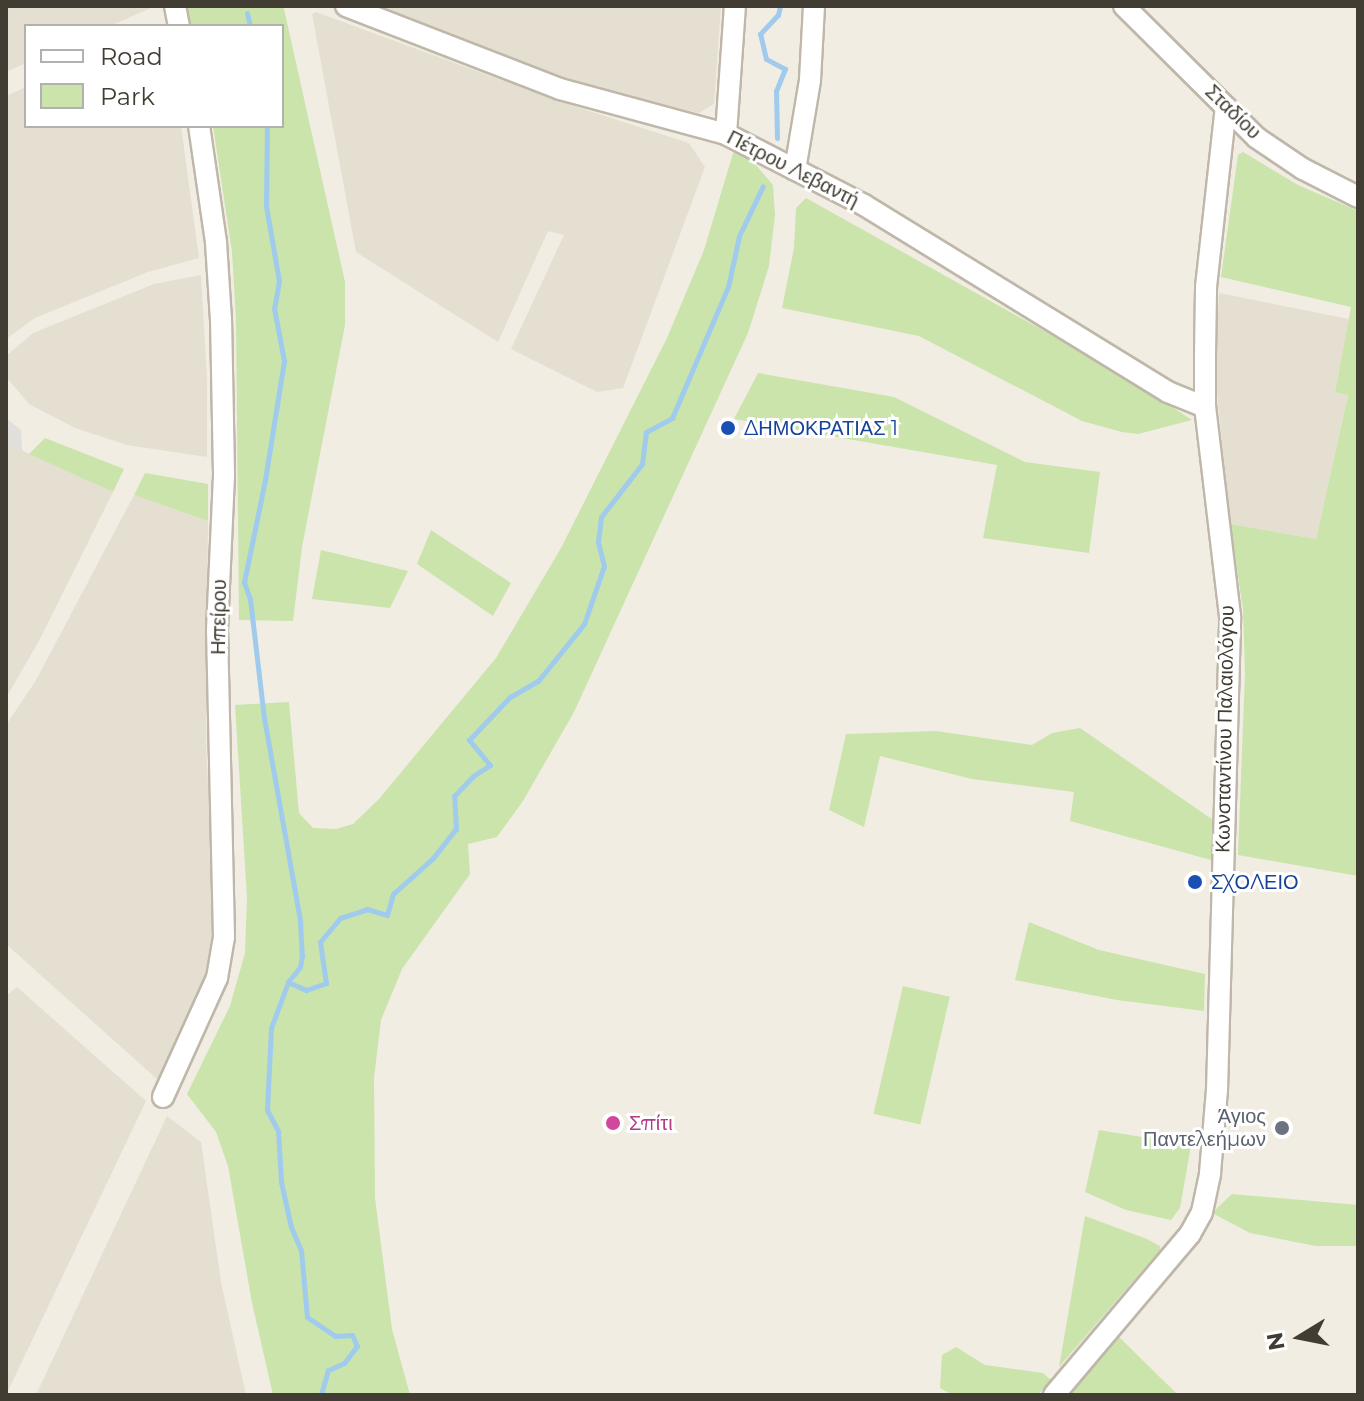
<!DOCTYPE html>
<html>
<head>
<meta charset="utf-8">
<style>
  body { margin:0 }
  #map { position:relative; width:1364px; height:1401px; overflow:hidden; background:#f1ede3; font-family:Montserrat,sans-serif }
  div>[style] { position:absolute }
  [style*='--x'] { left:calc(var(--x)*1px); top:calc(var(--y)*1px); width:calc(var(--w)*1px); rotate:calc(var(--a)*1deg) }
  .residential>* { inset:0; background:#e5dfd1 }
  .green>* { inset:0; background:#cae4ac; transform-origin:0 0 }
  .parking>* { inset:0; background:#e1dfdb }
  .stream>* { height:5px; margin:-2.5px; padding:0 2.5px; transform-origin:2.5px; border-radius:2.5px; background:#a0cbed }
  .roads { filter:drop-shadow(2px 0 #bfb7a9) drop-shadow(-2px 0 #bfb7a9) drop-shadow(0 2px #bfb7a9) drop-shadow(0 -2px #bfb7a9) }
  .tertiary>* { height:20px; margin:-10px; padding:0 10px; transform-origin:10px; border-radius:10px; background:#fff }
  .dots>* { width:22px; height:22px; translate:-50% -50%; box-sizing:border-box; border:4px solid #fff; border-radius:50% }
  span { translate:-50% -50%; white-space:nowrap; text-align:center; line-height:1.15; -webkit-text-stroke:6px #fff; paint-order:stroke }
  .street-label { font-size:20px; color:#423d33 }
  .transit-label { font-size:20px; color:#164399 }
  .left { translate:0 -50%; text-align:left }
  .worship-label { font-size:20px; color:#5b616d }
  .right { translate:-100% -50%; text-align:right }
  .hotel-label { font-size:20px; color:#b23c85 }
  .frame { position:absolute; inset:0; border:8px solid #423d33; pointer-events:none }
  .legend { position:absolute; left:24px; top:24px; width:260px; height:104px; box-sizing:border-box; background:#fff; border:2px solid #b3b1ad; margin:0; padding:10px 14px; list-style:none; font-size:24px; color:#423d33 }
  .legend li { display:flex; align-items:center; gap:16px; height:40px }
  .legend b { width:40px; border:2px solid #b3b1ad }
  .north { position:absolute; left:1260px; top:1297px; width:80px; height:80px; -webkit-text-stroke:6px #fff; paint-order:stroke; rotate:260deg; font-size:22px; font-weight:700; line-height:32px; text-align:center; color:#423d33 }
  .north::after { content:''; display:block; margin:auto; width:28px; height:36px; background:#423d33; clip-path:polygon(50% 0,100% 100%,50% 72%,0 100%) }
</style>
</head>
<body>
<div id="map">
  <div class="residential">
    <i style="clip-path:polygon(6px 6px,150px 6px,151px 8px,110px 26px,26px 26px,26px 63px,6px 72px)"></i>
    <i style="clip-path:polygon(376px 6px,721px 6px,714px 104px,699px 113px,586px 86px)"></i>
    <i style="clip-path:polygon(316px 12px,558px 101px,689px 143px,705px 167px,623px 388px,597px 392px,511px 349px,564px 235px,548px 231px,498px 342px,356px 252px,312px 14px)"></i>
    <i style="clip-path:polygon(26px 87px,26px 126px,181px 126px,199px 258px,148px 272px,74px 302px,35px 318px,6px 339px,6px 96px)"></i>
    <i style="clip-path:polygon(201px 275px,207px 380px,207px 457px,127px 445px,75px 428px,29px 404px,6px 377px,6px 356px,33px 333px,154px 284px)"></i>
    <i style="clip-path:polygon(1219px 293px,1349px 319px,1335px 391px,1348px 394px,1316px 539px,1230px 524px,1215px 371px)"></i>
    <i style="clip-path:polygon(6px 443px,113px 492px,40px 639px,6px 698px)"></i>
    <i style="clip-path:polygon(134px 495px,208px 521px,206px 743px,215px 925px,201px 994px,158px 1080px,6px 944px,6px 725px,35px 682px)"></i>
    <i style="clip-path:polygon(17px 987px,146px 1101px,6px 1395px,6px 996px)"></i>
    <i style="clip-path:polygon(167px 1116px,201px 1142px,221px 1282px,246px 1395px,36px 1395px)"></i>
  </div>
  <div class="green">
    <i style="clip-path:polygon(187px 6px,282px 6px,284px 9px,345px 282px,345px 325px,302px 547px,293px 621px,239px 620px,236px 319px,232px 252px,213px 126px,282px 126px,282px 26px,191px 26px)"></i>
    <i style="clip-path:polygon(734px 150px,755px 164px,773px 185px,775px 215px,769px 266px,748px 333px,574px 712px,523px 801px,497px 837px,468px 844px,470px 874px,402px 969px,381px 1020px,374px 1078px,375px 1198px,392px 1329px,410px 1395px,273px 1395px,252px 1303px,228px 1166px,216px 1132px,187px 1094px,230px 1006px,245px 953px,247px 897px,235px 705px,289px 702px,299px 813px,313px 828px,336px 829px,353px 824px,379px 799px,496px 658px,561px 548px,667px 338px,704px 250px)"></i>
    <i style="clip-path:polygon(1243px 152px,1298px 185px,1358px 211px,1358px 876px,1238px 855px,1245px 673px,1243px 609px,1230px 524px,1316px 539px,1348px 395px,1335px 392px,1351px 307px,1221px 277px,1238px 155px)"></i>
    <i style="clip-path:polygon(806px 198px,1121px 374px,1192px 420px,1138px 434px,1122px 432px,1082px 421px,919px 336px,782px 308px,794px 248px,796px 208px)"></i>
    <i style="clip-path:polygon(758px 373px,894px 397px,1025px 462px,1100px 472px,1089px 553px,983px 538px,997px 465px,734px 419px)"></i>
    <i style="clip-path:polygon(45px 438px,124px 469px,113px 492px,29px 454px)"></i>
    <i style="clip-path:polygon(145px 473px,208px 484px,208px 521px,134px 495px)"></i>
    <i style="clip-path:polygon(431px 530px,511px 583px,493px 616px,417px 564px)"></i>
    <i style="clip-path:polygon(321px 550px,408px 571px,390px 608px,312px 599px)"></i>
    <i style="clip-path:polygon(1080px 728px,1213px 820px,1211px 860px,1070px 821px,1074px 792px,972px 779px,880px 756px,864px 827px,829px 810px,846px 734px,936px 731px,1032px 745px,1052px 733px)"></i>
    <i style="clip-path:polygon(1029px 922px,1099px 950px,1205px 974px,1204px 1011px,1117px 1000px,1015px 980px)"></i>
    <i style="left:903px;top:986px;width:48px;height:131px;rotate:13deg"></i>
    <i style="clip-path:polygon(1099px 1130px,1191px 1145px,1180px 1208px,1171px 1220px,1126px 1210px,1085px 1192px)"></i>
    <i style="clip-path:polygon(1232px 1194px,1358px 1205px,1358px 1246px,1316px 1246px,1250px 1233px,1212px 1213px)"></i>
    <i style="clip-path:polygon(1085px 1216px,1147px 1239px,1160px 1246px,1160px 1250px,1059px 1367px)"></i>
    <i style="clip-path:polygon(1119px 1337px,1176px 1393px,1176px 1395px,1067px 1395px)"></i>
    <i style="clip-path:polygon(956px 1347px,985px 1365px,1043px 1373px,1051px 1380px,1038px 1395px,953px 1395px,940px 1388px,942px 1355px)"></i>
  </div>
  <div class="parking">
    <i style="clip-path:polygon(6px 418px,21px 430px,22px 451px,6px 443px)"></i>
  </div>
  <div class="stream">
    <i style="--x:247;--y:13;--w:13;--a:77"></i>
    <i style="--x:267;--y:126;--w:80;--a:90.7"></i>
    <i style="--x:266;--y:206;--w:76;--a:80.2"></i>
    <i style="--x:279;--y:281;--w:27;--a:100"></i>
    <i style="--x:274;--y:308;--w:54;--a:79.3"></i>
    <i style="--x:284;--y:361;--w:121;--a:99.1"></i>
    <i style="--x:265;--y:480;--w:104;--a:101.6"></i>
    <i style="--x:244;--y:582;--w:18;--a:71"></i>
    <i style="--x:250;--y:599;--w:120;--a:83.3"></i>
    <i style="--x:264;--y:718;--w:206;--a:79.9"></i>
    <i style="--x:300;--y:921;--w:34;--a:87"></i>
    <i style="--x:302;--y:955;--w:12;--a:99"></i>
    <i style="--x:300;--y:967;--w:19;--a:129"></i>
    <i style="--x:288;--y:982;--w:49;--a:110.3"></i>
    <i style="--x:271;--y:1028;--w:82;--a:92.8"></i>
    <i style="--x:267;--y:1110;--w:24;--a:62"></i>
    <i style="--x:278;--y:1131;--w:51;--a:86.6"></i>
    <i style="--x:281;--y:1182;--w:46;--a:77.5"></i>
    <i style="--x:291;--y:1227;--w:25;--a:67"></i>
    <i style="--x:301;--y:1250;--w:67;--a:84.9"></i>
    <i style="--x:307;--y:1317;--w:34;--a:34"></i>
    <i style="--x:335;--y:1336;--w:17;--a:-3"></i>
    <i style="--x:352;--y:1335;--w:12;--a:66"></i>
    <i style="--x:357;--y:1346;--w:21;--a:127"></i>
    <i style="--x:344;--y:1363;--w:17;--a:156"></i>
    <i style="--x:328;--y:1370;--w:26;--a:106"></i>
    <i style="--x:777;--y:138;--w:47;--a:-91.2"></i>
    <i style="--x:776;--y:91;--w:24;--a:-68"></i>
    <i style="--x:785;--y:69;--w:21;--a:-152"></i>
    <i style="--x:766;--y:59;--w:26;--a:-103"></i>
    <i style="--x:760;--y:34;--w:26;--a:-47"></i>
    <i style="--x:778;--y:15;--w:9;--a:-77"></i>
    <i style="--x:288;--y:982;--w:20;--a:24"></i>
    <i style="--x:306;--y:990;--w:21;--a:-19"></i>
    <i style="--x:326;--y:983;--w:41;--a:-98.3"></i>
    <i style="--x:320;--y:942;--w:31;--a:-50"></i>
    <i style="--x:340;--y:918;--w:28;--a:-18"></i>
    <i style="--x:367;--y:909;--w:21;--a:17"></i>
    <i style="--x:387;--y:915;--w:22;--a:-74"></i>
    <i style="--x:393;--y:894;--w:54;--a:-42"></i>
    <i style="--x:433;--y:858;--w:37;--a:-52"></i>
    <i style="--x:456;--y:829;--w:33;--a:-93"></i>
    <i style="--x:454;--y:796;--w:28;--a:-46"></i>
    <i style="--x:473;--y:776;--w:20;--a:-33"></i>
    <i style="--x:490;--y:765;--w:33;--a:-130"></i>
    <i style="--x:469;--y:740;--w:59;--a:-46.4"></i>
    <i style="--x:510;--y:697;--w:32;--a:-30"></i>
    <i style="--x:538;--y:681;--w:73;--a:-51.1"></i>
    <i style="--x:584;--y:624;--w:61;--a:-71"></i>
    <i style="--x:604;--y:566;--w:25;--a:-104"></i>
    <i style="--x:598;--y:542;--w:25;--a:-83"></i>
    <i style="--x:601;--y:517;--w:67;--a:-52.3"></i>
    <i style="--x:642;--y:464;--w:32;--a:-83"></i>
    <i style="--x:646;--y:432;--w:30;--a:-28"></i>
    <i style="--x:672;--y:418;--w:142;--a:-66.9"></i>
    <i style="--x:728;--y:287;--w:52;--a:-77.8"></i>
    <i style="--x:739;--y:236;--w:55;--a:-64.4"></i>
  </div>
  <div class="roads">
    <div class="tertiary">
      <i style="--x:175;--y:6;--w:20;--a:79"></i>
      <i style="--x:346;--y:6;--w:230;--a:21.2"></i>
      <i style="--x:560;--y:89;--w:172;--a:15.2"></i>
      <i style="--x:726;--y:134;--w:155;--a:27.2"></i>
      <i style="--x:864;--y:205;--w:357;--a:31.6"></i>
      <i style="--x:1168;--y:392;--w:40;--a:22"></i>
      <i style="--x:1124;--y:6;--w:187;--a:44.8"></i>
      <i style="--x:1257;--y:138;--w:55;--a:34"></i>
      <i style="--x:1303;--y:169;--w:62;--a:27"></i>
      <i style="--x:726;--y:134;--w:128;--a:-86"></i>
      <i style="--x:795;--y:170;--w:91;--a:-80.5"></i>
      <i style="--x:810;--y:80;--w:74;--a:-86.9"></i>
      <i style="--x:163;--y:1097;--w:131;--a:-65.6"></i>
      <i style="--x:217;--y:978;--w:42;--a:-80.3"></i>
      <i style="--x:224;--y:937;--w:307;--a:-91.3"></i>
      <i style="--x:217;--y:630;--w:156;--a:-87.4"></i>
      <i style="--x:224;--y:474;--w:154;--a:-91.1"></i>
      <i style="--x:221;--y:320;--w:78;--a:-93.7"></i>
      <i style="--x:216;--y:242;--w:117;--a:-98.3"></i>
      <i style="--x:1054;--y:1395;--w:211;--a:-49.8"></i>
      <i style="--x:1190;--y:1234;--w:25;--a:-61"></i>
      <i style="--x:1202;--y:1212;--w:40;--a:-78"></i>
      <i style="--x:1210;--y:1173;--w:83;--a:-85.2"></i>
      <i style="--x:1217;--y:1090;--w:474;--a:-88.4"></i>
      <i style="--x:1230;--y:616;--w:210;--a:-96.8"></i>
      <i style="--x:1205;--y:407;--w:53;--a:-90"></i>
      <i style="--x:1205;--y:354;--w:67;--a:-89.1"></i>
      <i style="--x:1206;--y:287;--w:181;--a:-83.7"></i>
    </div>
  </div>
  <div class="dots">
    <i style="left:728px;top:428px;background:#1a4fb4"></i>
    <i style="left:1195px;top:882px;background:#1a4fb4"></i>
    <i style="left:613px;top:1123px;background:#d1479c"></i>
    <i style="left:1282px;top:1128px;background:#6b7280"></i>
  </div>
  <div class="street-label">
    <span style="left:1233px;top:112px;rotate:44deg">Σταδίου</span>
    <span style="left:793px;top:169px;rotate:27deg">Πέτρου Λεβαντή</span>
    <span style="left:219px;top:617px;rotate:-89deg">Ηπείρου</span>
    <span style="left:1225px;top:729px;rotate:-89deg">Κωνσταντίνου Παλαιολόγου</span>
  </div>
  <div class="transit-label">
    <span class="left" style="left:744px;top:428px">ΔΗΜΟΚΡΑΤΙΑΣ 1</span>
    <span class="left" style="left:1211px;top:882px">ΣΧΟΛΕΙΟ</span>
  </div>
  <div class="worship-label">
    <span class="right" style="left:1266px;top:1128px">Άγιος<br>Παντελεήμων</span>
  </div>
  <div class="hotel-label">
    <span class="left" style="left:629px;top:1123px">Σπίτι</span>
  </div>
  <div class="frame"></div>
  <ul class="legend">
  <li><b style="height:10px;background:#fff"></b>Road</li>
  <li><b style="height:22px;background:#cae4ac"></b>Park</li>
  </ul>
  <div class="north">N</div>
</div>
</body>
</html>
